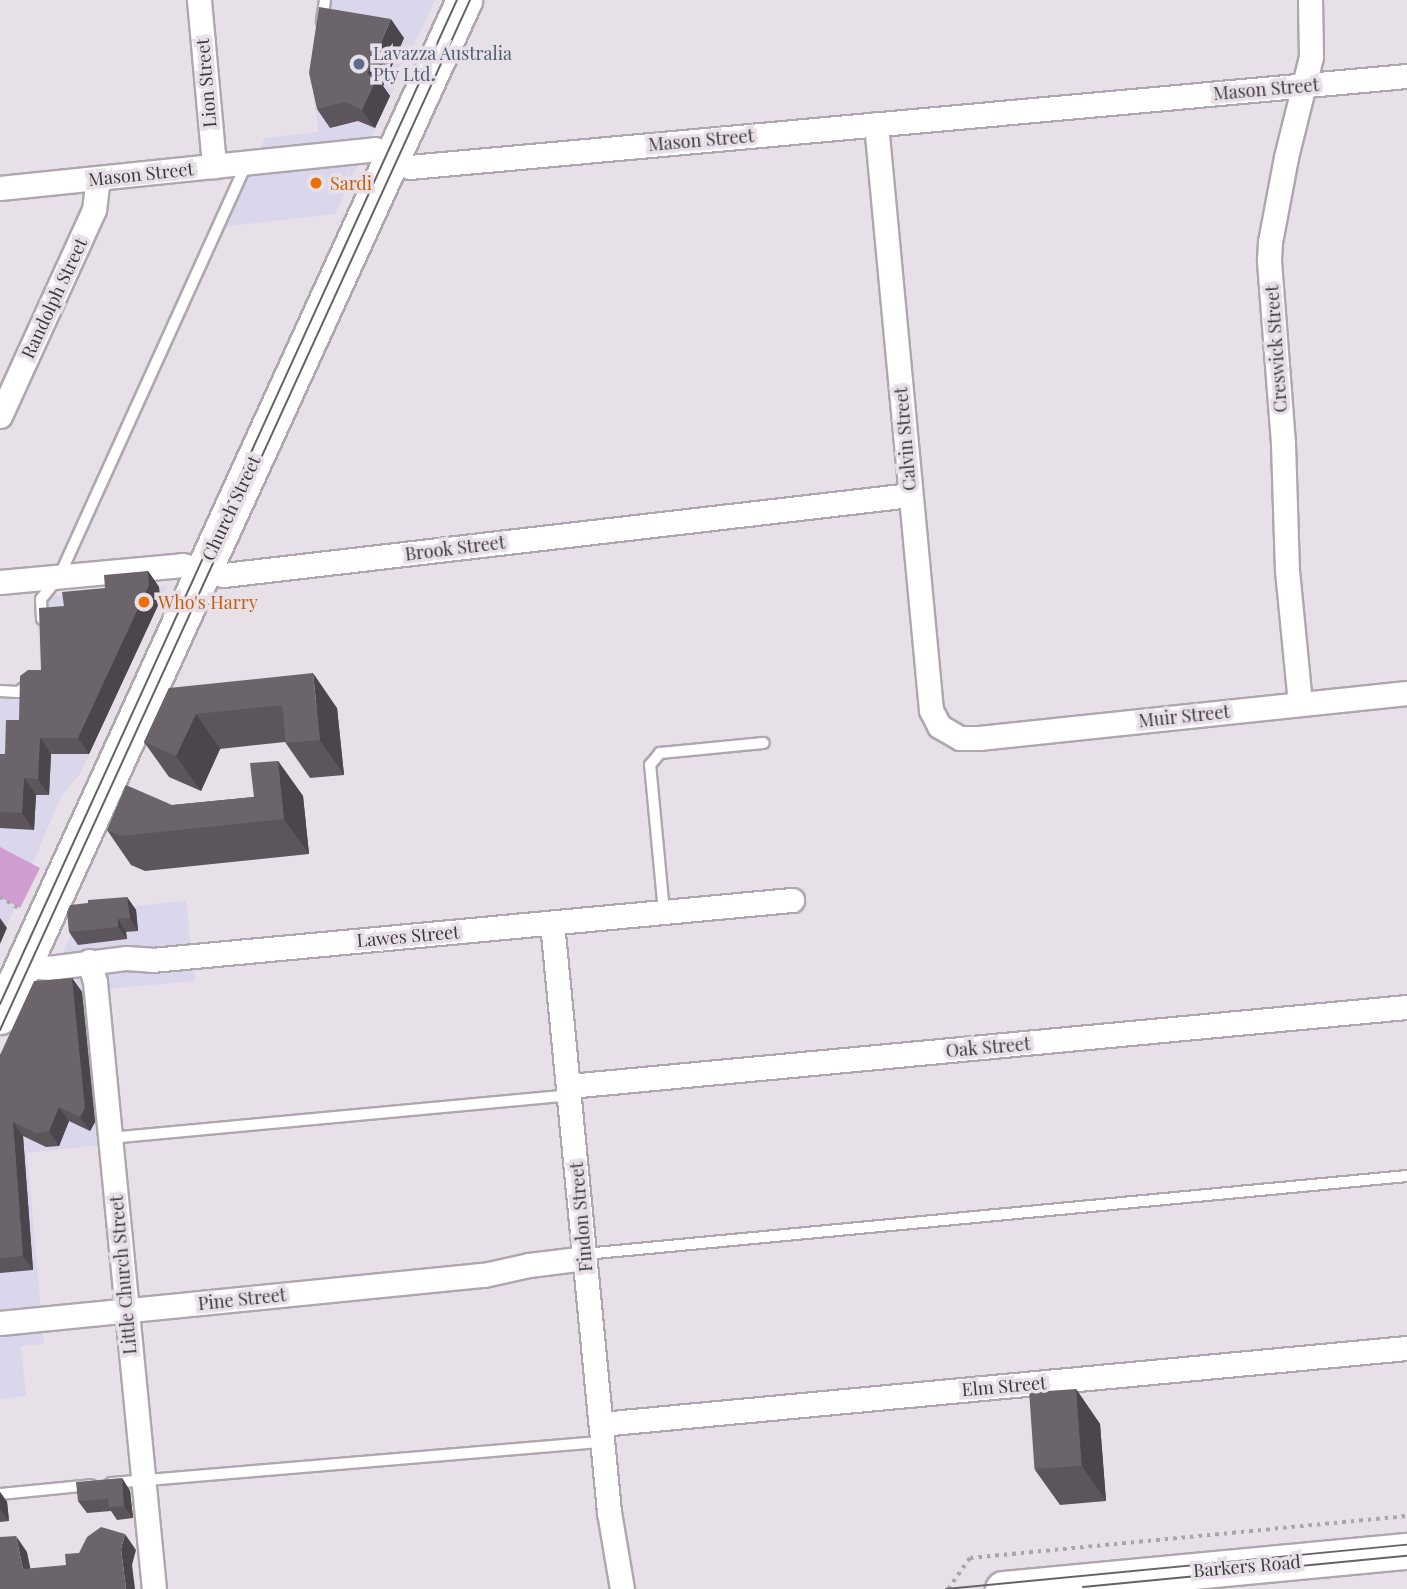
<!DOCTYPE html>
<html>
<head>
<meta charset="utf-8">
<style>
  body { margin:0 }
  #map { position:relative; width:1407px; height:1589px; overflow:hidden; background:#e8e0e8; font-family:"Playfair Display",serif }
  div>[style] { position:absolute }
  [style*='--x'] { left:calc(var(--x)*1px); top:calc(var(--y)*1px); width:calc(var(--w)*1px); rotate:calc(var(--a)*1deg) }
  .commercial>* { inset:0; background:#dad6ec }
  .green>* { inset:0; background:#d09dd1 }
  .path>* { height:3.5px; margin-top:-1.75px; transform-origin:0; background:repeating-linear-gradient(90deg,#aba5ab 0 3.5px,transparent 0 8.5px) }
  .roads { filter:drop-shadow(2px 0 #aea7ae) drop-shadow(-2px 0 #aea7ae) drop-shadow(0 2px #aea7ae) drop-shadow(0 -2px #aea7ae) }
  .service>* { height:10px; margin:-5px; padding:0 5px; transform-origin:5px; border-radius:5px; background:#fff }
  .minor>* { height:23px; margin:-11.5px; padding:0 11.5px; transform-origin:11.5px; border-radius:11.5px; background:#fff }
  .primary>* { height:35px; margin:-17.5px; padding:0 17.5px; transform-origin:17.5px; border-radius:17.5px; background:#fff }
  .tram>* { height:2px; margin:-1px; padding:0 1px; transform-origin:1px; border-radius:1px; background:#666266 }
  .wall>* { inset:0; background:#5c565c }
  .shaded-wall>* { inset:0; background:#4b464b }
  .building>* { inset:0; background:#6b646b; transform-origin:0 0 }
  .dots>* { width:19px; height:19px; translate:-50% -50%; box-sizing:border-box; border:4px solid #e8e0e8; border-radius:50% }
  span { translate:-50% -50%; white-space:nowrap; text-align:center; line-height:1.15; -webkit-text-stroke:7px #e8e0e8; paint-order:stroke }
  .service-label { font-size:18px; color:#4e5e75 }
  .left { translate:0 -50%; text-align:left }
  .street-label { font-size:18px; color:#3c393c }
  .food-label { font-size:18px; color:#c56008 }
</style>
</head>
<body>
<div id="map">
  <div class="commercial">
    <i style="clip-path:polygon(331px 0,435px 0,335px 214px,222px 227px,265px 138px,319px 132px,313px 93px)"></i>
    <i style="clip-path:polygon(167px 586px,80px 774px,61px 796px,0 942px,0 685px,17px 685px,41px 669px,35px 598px)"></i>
    <i style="clip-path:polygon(186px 901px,195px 981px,107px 989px,120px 1143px,27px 1153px,44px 1344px,21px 1346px,26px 1396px,0 1399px,0 1090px,82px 911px)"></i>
  </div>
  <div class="green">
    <i style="clip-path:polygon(0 847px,40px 868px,20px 908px,0 897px)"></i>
  </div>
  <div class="path">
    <i style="--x:0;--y:897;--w:23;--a:31"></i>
    <i style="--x:948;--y:1589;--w:38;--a:-55"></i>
    <i style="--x:970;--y:1558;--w:439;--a:-5.5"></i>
  </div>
  <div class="roads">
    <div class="service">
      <i style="--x:322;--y:21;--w:21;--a:-82"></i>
      <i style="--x:42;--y:619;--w:20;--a:-93"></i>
      <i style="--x:41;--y:599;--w:28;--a:-51"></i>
      <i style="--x:59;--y:577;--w:456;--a:-65.6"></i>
      <i style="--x:0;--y:691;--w:18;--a:3"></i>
      <i style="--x:18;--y:692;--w:16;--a:-35"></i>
      <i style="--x:664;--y:912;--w:148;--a:-95.4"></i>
      <i style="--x:650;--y:765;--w:16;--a:-50"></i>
      <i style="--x:660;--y:753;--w:104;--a:-5.5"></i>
      <i style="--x:109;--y:1138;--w:463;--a:-5.3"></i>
      <i style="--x:585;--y:1254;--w:826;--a:-5.42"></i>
      <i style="--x:111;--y:1483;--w:494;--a:-4.8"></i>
      <i style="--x:0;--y:1494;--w:91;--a:-5.6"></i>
    </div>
    <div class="minor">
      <i style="--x:199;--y:0;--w:167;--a:84.8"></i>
      <i style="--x:876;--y:124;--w:589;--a:84.64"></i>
      <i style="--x:931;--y:710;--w:18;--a:63"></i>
      <i style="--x:939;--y:726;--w:24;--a:30"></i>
      <i style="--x:960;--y:738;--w:19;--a:0"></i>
      <i style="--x:979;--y:738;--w:430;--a:-6"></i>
      <i style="--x:0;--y:188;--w:377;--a:-5.9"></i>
      <i style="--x:375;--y:149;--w:39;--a:27"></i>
      <i style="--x:410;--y:167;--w:1001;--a:-5.22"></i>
      <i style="--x:0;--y:416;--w:226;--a:-65.5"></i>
      <i style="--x:94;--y:210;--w:32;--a:-83"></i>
      <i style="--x:0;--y:582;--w:183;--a:-5.3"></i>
      <i style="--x:182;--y:565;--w:43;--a:13.4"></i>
      <i style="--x:224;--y:575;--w:691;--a:-6.65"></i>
      <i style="--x:1300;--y:703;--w:133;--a:-95.6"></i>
      <i style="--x:1287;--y:571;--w:128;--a:-91.8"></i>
      <i style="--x:1283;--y:443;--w:184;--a:-94.4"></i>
      <i style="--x:1269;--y:260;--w:18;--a:-87"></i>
      <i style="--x:1270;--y:242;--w:86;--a:-79.3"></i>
      <i style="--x:1286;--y:157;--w:103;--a:-76"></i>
      <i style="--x:1311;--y:57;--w:57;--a:-91"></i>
      <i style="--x:552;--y:923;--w:592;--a:84.47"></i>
      <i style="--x:609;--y:1512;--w:78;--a:80.4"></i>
      <i style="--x:89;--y:961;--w:22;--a:74"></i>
      <i style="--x:95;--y:982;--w:610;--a:84.45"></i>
      <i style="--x:23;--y:966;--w:26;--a:4"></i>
      <i style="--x:49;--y:968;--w:78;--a:-7.4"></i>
      <i style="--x:126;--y:958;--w:26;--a:4"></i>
      <i style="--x:152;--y:960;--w:643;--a:-5.36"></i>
      <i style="--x:569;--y:1086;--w:842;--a:-5.39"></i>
      <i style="--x:0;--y:1323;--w:486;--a:-5.7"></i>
      <i style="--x:484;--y:1275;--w:46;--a:-12.5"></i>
      <i style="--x:529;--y:1265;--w:56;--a:-7.1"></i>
      <i style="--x:601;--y:1424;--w:810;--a:-5.39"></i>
    </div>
    <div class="primary">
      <i style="--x:0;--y:1016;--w:1117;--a:-65.45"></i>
      <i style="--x:1003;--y:1589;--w:406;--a:-5.4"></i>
    </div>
  </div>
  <div class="tram">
    <i style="--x:0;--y:1004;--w:1103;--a:-65.53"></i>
    <i style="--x:0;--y:1030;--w:1132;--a:-65.47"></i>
    <i style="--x:1083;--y:1587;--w:325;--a:-5.5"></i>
    <i style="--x:946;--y:1589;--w:463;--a:-5.5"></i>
  </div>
  <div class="wall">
    <i style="clip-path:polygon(404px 38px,383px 86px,390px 96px,375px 128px,358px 121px,330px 128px,317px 109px)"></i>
    <i style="clip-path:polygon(148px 571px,159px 587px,160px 601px,89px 754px,51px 754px,49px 795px,36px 795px,34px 830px,0 828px,0 754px,5px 754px,19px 720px,41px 670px,64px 606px)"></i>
    <i style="clip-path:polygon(169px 688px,337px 708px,344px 775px,310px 778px,285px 742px,220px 749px,201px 791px,169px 777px,144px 742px)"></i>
    <i style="clip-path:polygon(278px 761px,303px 796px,309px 854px,145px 871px,131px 865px,107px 830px,172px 805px,254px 797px)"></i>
    <i style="clip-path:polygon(127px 897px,136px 910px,138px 931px,126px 932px,127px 939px,78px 945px,69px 932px)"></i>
    <i style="clip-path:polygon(72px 978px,82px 992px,95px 1122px,90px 1131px,69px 1121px,59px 1146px,46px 1147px,23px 1136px,33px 1270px,0 1273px,0 1055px)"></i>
    <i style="clip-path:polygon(1076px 1389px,1100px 1424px,1106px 1501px,1060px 1505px,1035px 1470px)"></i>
    <i style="clip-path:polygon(122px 1478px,130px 1491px,133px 1518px,117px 1520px,111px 1511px,87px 1513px,78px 1501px)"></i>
    <i style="clip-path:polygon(0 1492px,7px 1502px,9px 1521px,0 1522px)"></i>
  </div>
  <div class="shaded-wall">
    <i style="clip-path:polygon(391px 19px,404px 38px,383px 86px,390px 96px,375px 128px,362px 110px,367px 74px)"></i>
    <i style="clip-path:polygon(148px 571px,159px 587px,160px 601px,89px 754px,78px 738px)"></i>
    <i style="clip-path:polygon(313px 673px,337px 708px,344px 775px,320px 740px)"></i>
    <i style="clip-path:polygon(196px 714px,220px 749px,201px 791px,176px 756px)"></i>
    <i style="clip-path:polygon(40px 738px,51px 754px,49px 795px,38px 779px)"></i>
    <i style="clip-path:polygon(278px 761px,303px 796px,309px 854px,284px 819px)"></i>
    <i style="clip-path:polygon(24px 778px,36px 795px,34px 830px,22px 813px)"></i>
    <i style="clip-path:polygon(127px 897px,136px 910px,138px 931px,130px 918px)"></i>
    <i style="clip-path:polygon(0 918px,7px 928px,0 944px)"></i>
    <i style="clip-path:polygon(118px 919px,126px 932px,127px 939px,118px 927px)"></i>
    <i style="clip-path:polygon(72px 978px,82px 992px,95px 1122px,90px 1131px,80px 1117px)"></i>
    <i style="clip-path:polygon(59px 1107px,69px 1121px,59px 1146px,49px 1131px)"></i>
    <i style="clip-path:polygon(13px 1122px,23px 1136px,33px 1270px,23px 1256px)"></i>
    <i style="clip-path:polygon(1076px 1389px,1100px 1424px,1106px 1501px,1082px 1466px)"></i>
    <i style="clip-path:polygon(122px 1478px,130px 1491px,133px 1518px,124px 1506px)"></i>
    <i style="clip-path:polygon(0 1492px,7px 1502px,9px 1521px,0 1509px)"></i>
    <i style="clip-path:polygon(125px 1534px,136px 1550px,132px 1565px,135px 1589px,126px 1589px,121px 1549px)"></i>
    <i style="clip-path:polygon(16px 1536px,27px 1552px,34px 1586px,23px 1569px)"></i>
  </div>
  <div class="building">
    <i style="clip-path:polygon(319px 7px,391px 19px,367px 74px,377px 78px,362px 110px,345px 102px,317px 109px,309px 73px)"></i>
    <i style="clip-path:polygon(148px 571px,149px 585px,78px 738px,40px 738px,38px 779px,24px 778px,22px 813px,0 812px,0 754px,5px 754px,6px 720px,19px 720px,20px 676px,28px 670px,41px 670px,39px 608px,64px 606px,62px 592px,105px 588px,104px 575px)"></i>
    <i style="clip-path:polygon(313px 673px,320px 740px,286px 743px,282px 705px,196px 714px,176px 756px,144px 742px,169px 688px)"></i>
    <i style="clip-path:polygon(278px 761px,284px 819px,121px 836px,107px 830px,126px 785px,172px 805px,254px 797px,250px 763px)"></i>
    <i style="clip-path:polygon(127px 897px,130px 918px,118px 919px,118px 927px,69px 932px,67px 912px,70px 905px,88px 903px,88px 900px)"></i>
    <i style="clip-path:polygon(72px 978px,85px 1108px,80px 1117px,59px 1107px,49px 1131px,36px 1133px,13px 1122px,23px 1256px,0 1258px,0 1055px,34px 981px)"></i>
    <i style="left:1076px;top:1389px;width:77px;height:47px;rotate:86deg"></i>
    <i style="clip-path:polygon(122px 1478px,124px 1506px,109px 1507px,108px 1499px,78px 1501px,76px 1482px)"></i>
    <i style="clip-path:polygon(101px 1527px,125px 1534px,121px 1549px,126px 1589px,0 1589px,0 1537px,16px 1536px,23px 1569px,66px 1565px,65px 1554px,79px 1553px,87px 1537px)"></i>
  </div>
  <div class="dots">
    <i style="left:359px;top:64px;background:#5c6f8a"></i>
    <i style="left:316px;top:183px;background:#e8710a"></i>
    <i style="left:144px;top:602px;background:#e8710a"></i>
  </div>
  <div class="service-label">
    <span class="left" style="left:373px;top:64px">Lavazza Australia<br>Pty Ltd.</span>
  </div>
  <div class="street-label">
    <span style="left:206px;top:83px;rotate:-95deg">Lion Street</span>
    <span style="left:1266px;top:89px;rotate:-5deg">Mason Street</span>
    <span style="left:701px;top:140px;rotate:-5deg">Mason Street</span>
    <span style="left:141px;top:174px;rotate:-6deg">Mason Street</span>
    <span style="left:54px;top:298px;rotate:-65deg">Randolph Street</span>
    <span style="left:1276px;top:349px;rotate:-94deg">Creswick Street</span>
    <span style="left:905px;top:439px;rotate:-95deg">Calvin Street</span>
    <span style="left:231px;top:508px;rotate:-65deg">Church Street</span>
    <span style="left:455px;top:548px;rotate:-7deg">Brook Street</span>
    <span style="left:1184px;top:716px;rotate:-6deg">Muir Street</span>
    <span style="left:408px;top:936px;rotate:-5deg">Lawes Street</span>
    <span style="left:988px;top:1047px;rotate:-5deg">Oak Street</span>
    <span style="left:581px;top:1217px;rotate:-95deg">Findon Street</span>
    <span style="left:123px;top:1275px;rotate:-95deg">Little Church Street</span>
    <span style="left:242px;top:1299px;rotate:-6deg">Pine Street</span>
    <span style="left:1004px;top:1386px;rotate:-5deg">Elm Street</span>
    <span style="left:1247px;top:1566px;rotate:-5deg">Barkers Road</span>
  </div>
  <div class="food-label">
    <span class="left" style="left:330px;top:183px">Sardi</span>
    <span class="left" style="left:158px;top:602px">Who's Harry</span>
  </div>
</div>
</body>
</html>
